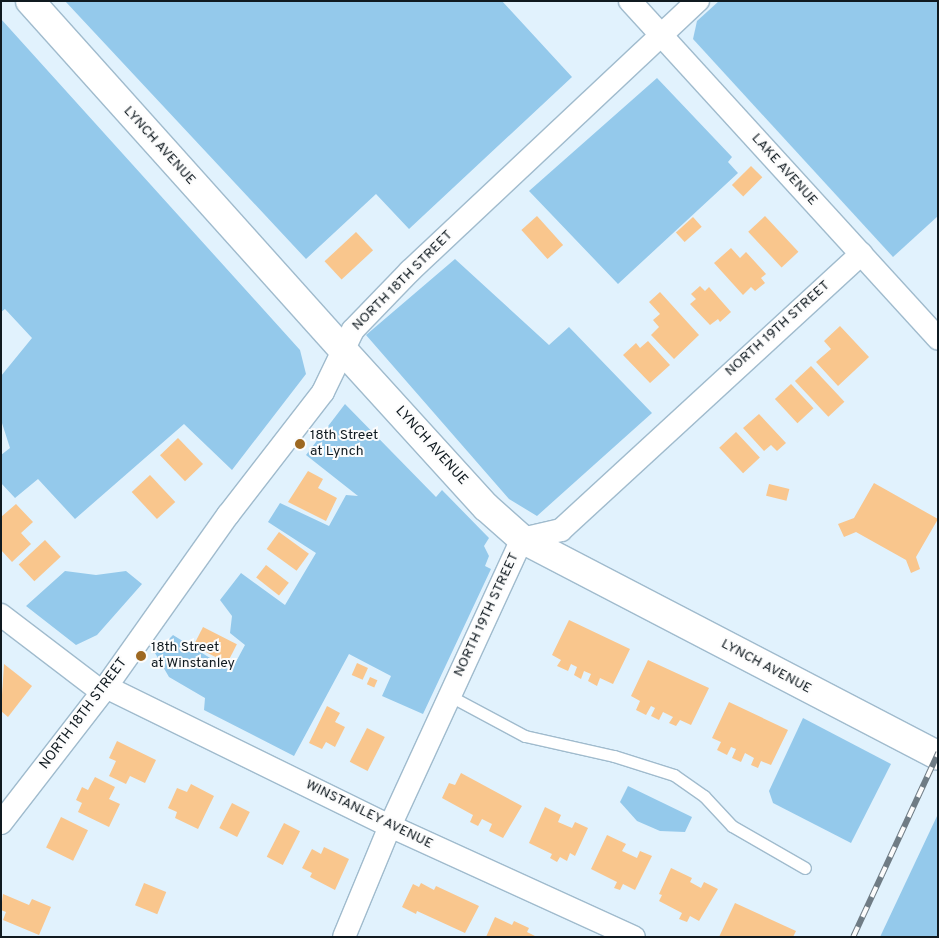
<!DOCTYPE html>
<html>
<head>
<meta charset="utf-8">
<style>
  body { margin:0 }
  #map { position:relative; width:939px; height:938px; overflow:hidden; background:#e1f2fd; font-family:Overpass,sans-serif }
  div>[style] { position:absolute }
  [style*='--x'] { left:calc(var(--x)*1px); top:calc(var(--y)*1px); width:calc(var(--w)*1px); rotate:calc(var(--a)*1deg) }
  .green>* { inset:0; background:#94c9eb }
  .building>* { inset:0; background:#f9c68d; transform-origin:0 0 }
  .roads { filter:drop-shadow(1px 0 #a0bbcd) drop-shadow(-1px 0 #a0bbcd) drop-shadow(0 1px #a0bbcd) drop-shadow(0 -1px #a0bbcd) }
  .service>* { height:11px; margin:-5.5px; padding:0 5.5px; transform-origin:5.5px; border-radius:5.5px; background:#fff }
  .minor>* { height:22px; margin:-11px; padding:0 11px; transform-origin:11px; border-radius:11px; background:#fff }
  .tertiary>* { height:28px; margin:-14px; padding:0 14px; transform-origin:14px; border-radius:14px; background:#fff }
  .rail>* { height:5.5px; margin-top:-2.75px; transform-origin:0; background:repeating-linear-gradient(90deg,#fcfcfc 0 11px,#6f7c85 0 22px); box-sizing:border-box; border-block:1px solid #6f7c85 }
  .dots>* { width:14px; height:14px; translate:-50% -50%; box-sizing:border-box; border:2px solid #fcfcfc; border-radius:50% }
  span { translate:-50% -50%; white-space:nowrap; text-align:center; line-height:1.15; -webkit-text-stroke:4px #fcfcfc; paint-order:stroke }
  .street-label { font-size:14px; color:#101a20 }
  .poi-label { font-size:14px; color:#101a20 }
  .left { translate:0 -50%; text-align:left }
  .frame { position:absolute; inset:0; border:2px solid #101a20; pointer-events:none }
</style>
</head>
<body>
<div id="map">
  <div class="green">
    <i style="clip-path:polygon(65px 1px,502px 1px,572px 77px,409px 229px,376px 194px,306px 259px)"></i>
    <i style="clip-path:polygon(719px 1px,938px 1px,938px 216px,893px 257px,693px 39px,697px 21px)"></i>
    <i style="clip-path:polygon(1px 19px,300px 350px,306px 374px,232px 470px,184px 424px,75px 519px,38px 479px,15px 498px,1px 483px,1px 455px,10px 448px,1px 420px,1px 376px,32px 338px,5px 309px,1px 312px)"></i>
    <i style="clip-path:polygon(657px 78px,732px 157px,728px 162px,738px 173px,618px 284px,529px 191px)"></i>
    <i style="clip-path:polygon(455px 259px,549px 345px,569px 327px,652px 413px,537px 516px,509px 499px,366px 335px)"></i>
    <i style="clip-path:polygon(345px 404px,436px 497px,442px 490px,489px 538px,484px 546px,489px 556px,485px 566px,491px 569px,423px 714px,382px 696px,391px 676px,349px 654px,294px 756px,204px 710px,205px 698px,169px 677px,155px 653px,173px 635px,231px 671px,245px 645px,230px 633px,232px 616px,220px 600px,241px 573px,285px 605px,316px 553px,268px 522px,280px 503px,329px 526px,346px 495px,358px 496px,306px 455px)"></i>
    <i style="clip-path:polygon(65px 571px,96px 575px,126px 571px,142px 584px,97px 635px,76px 645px,26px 606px)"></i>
    <i style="clip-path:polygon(803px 718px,891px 764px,851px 843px,773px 803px,769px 791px)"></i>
    <i style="clip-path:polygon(628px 786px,692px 817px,685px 832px,660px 831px,637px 821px,620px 802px)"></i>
    <i style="clip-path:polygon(938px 814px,938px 937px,880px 937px)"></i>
  </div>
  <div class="building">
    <i style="left:751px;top:166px;width:16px;height:27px;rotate:45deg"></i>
    <i style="left:537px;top:216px;width:39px;height:21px;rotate:48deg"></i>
    <i style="left:765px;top:216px;width:49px;height:23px;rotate:47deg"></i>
    <i style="left:693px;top:217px;width:13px;height:23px;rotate:48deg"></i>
    <i style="left:356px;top:232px;width:25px;height:43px;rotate:47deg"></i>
    <i style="clip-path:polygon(731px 248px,740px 258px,746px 252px,766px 274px,761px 278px,765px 283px,755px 291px,751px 287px,743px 295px,714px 263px)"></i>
    <i style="clip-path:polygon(700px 286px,705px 291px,709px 287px,731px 312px,720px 322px,718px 319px,710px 325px,690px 304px,696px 299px,691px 294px)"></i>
    <i style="clip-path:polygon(660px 292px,699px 335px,674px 359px,651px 335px,659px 327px,653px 320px,660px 314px,649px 302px)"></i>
    <i style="clip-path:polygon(840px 326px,869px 357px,838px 386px,816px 362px,831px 349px,824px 341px)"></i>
    <i style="clip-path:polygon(648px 341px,670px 365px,650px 383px,623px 355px,636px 343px,640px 348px)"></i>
    <i style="left:811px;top:366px;width:49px;height:22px;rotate:47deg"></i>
    <i style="left:791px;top:384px;width:33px;height:22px;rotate:47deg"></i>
    <i style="clip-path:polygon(759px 414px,786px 443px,777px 451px,771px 445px,764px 451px,743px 428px)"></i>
    <i style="left:736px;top:432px;width:35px;height:23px;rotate:47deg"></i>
    <i style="left:178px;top:438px;width:36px;height:25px;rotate:46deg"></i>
    <i style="clip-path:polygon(308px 471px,323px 479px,318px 488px,337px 498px,326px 521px,288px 502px)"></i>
    <i style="left:150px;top:475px;width:37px;height:25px;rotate:47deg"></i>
    <i style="clip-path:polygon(874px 483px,938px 519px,916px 557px,920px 569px,911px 573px,906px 560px,856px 532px,844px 537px,838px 524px,854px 518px)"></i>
    <i style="left:769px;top:484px;width:21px;height:12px;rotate:14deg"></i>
    <i style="clip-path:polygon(16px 504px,33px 522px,21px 533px,31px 544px,12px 562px,1px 550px,1px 517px)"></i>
    <i style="left:279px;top:532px;width:37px;height:21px;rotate:36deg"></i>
    <i style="left:45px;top:540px;width:23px;height:36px;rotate:47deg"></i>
    <i style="left:266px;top:565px;width:29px;height:16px;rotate:38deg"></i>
    <i style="clip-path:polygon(569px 620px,630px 649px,613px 684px,600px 678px,597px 686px,588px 681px,591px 674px,584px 671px,581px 679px,574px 675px,577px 667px,571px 664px,568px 671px,557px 666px,561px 660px,552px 655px)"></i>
    <i style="left:203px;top:627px;width:38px;height:21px;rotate:27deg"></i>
    <i style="clip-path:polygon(648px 660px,709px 688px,691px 725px,680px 720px,676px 726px,669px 723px,673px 717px,663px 712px,659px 720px,651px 716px,655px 708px,651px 706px,646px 715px,636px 710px,640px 701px,631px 696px)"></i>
    <i style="left:357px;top:663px;width:12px;height:13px;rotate:24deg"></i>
    <i style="clip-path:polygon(4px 664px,32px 686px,8px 717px,1px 711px)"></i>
    <i style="left:370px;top:677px;width:8px;height:8px;rotate:23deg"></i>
    <i style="clip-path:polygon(729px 702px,788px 730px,771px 765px,761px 761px,758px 768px,751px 765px,754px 758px,745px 753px,741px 762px,732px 758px,736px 749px,731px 747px,727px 755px,717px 750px,721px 742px,712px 738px)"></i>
    <i style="clip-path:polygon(327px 706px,340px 713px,335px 722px,345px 727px,335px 747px,326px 742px,322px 749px,309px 743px)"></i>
    <i style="left:367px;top:728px;width:20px;height:38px;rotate:27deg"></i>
    <i style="clip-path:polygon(117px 741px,156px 760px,145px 783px,130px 776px,126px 784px,109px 776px,116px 761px,109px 758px)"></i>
    <i style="clip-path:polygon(461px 773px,522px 806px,503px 838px,489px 831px,492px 824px,482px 819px,478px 826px,470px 822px,473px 815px,442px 798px,449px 783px,455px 785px)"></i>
    <i style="clip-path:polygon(95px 777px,115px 787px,109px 799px,120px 804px,109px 827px,78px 812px,82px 803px,76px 800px,82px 787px,88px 790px)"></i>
    <i style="clip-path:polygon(191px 784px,214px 796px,198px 829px,175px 818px,177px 812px,168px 808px,177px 788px,187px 792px)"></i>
    <i style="left:232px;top:803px;width:20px;height:28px;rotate:27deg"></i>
    <i style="clip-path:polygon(545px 807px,561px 815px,558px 822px,572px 828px,575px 822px,588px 828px,575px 856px,570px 853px,567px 861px,560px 857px,557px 862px,550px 858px,552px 854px,529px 843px)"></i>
    <i style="left:61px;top:817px;width:30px;height:34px;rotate:26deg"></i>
    <i style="left:284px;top:823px;width:18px;height:38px;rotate:27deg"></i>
    <i style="clip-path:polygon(607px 835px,626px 844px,622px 851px,637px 858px,640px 851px,652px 856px,635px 890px,623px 884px,620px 890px,614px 888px,617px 882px,591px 869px)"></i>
    <i style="clip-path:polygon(324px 847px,349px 859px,335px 890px,310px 877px,312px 873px,302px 868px,312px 849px,321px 854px)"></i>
    <i style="clip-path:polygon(671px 868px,692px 878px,690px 882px,701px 888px,704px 882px,718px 889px,699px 921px,690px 916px,687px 922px,679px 919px,682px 913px,659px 901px,662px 895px,659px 894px)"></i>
    <i style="left:144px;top:883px;width:24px;height:24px;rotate:22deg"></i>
    <i style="clip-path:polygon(421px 883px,434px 890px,436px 886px,479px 906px,465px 933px,417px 911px,416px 914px,402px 907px,413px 884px,419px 887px)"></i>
    <i style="clip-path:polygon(3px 894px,29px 905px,32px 899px,51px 907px,39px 935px,3px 920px,6px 912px,1px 910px)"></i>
    <i style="clip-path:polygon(735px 903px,796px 931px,793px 937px,719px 937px)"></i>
    <i style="clip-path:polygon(495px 917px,512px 925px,514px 921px,529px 928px,527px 932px,537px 937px,486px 937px)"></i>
  </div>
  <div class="roads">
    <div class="service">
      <i style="--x:450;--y:696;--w:85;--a:28.1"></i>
      <i style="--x:525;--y:736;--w:91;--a:12.7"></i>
      <i style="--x:614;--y:756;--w:63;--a:17.6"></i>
      <i style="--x:674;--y:775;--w:37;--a:35"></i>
      <i style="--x:704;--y:796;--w:41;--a:47"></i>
      <i style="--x:732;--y:826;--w:84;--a:29.9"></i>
    </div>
    <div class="minor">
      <i style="--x:630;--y:1;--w:457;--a:47.6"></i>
      <i style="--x:1;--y:615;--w:127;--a:37.3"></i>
      <i style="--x:106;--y:687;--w:316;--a:26.1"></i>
      <i style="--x:390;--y:826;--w:268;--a:24.5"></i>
      <i style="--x:1;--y:823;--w:172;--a:-52.3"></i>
      <i style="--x:106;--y:687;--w:211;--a:-54.7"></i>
      <i style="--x:228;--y:515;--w:155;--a:-52.3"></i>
      <i style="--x:323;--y:392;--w:69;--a:-64.2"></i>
      <i style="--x:353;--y:330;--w:82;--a:-46"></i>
      <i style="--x:410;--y:271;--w:395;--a:-43.2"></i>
      <i style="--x:344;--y:937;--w:120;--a:-67.5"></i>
      <i style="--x:390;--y:826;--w:316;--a:-65.3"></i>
      <i style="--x:522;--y:539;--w:40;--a:-13"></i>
      <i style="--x:561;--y:530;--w:408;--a:-42.6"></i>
    </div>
    <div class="tertiary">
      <i style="--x:30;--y:1;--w:467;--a:48.1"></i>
      <i style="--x:342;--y:349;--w:214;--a:47.7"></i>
      <i style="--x:486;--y:507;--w:48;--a:41.6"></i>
      <i style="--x:522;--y:539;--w:469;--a:27.5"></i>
    </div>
  </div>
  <div class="rail">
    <i style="--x:853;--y:937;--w:203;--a:-65.2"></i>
  </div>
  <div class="dots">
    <i style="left:300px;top:444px;background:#9d6821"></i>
    <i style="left:141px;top:656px;background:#9d6821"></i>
  </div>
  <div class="street-label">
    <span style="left:159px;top:146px;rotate:48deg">LYNCH AVENUE</span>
    <span style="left:784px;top:170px;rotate:48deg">LAKE AVENUE</span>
    <span style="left:403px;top:281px;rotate:-45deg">NORTH 18TH STREET</span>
    <span style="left:778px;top:329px;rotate:-42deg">NORTH 19TH STREET</span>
    <span style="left:431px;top:446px;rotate:48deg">LYNCH AVENUE</span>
    <span style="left:487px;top:615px;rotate:-65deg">NORTH 19TH STREET</span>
    <span style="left:766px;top:667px;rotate:28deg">LYNCH AVENUE</span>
    <span style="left:84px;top:714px;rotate:-53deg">NORTH 18TH STREET</span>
    <span style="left:369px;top:815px;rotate:26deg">WINSTANLEY AVENUE</span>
  </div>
  <div class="poi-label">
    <span class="left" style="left:310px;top:444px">18th Street<br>at Lynch</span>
    <span class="left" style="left:151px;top:656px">18th Street<br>at Winstanley</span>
  </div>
  <div class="frame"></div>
</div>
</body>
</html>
